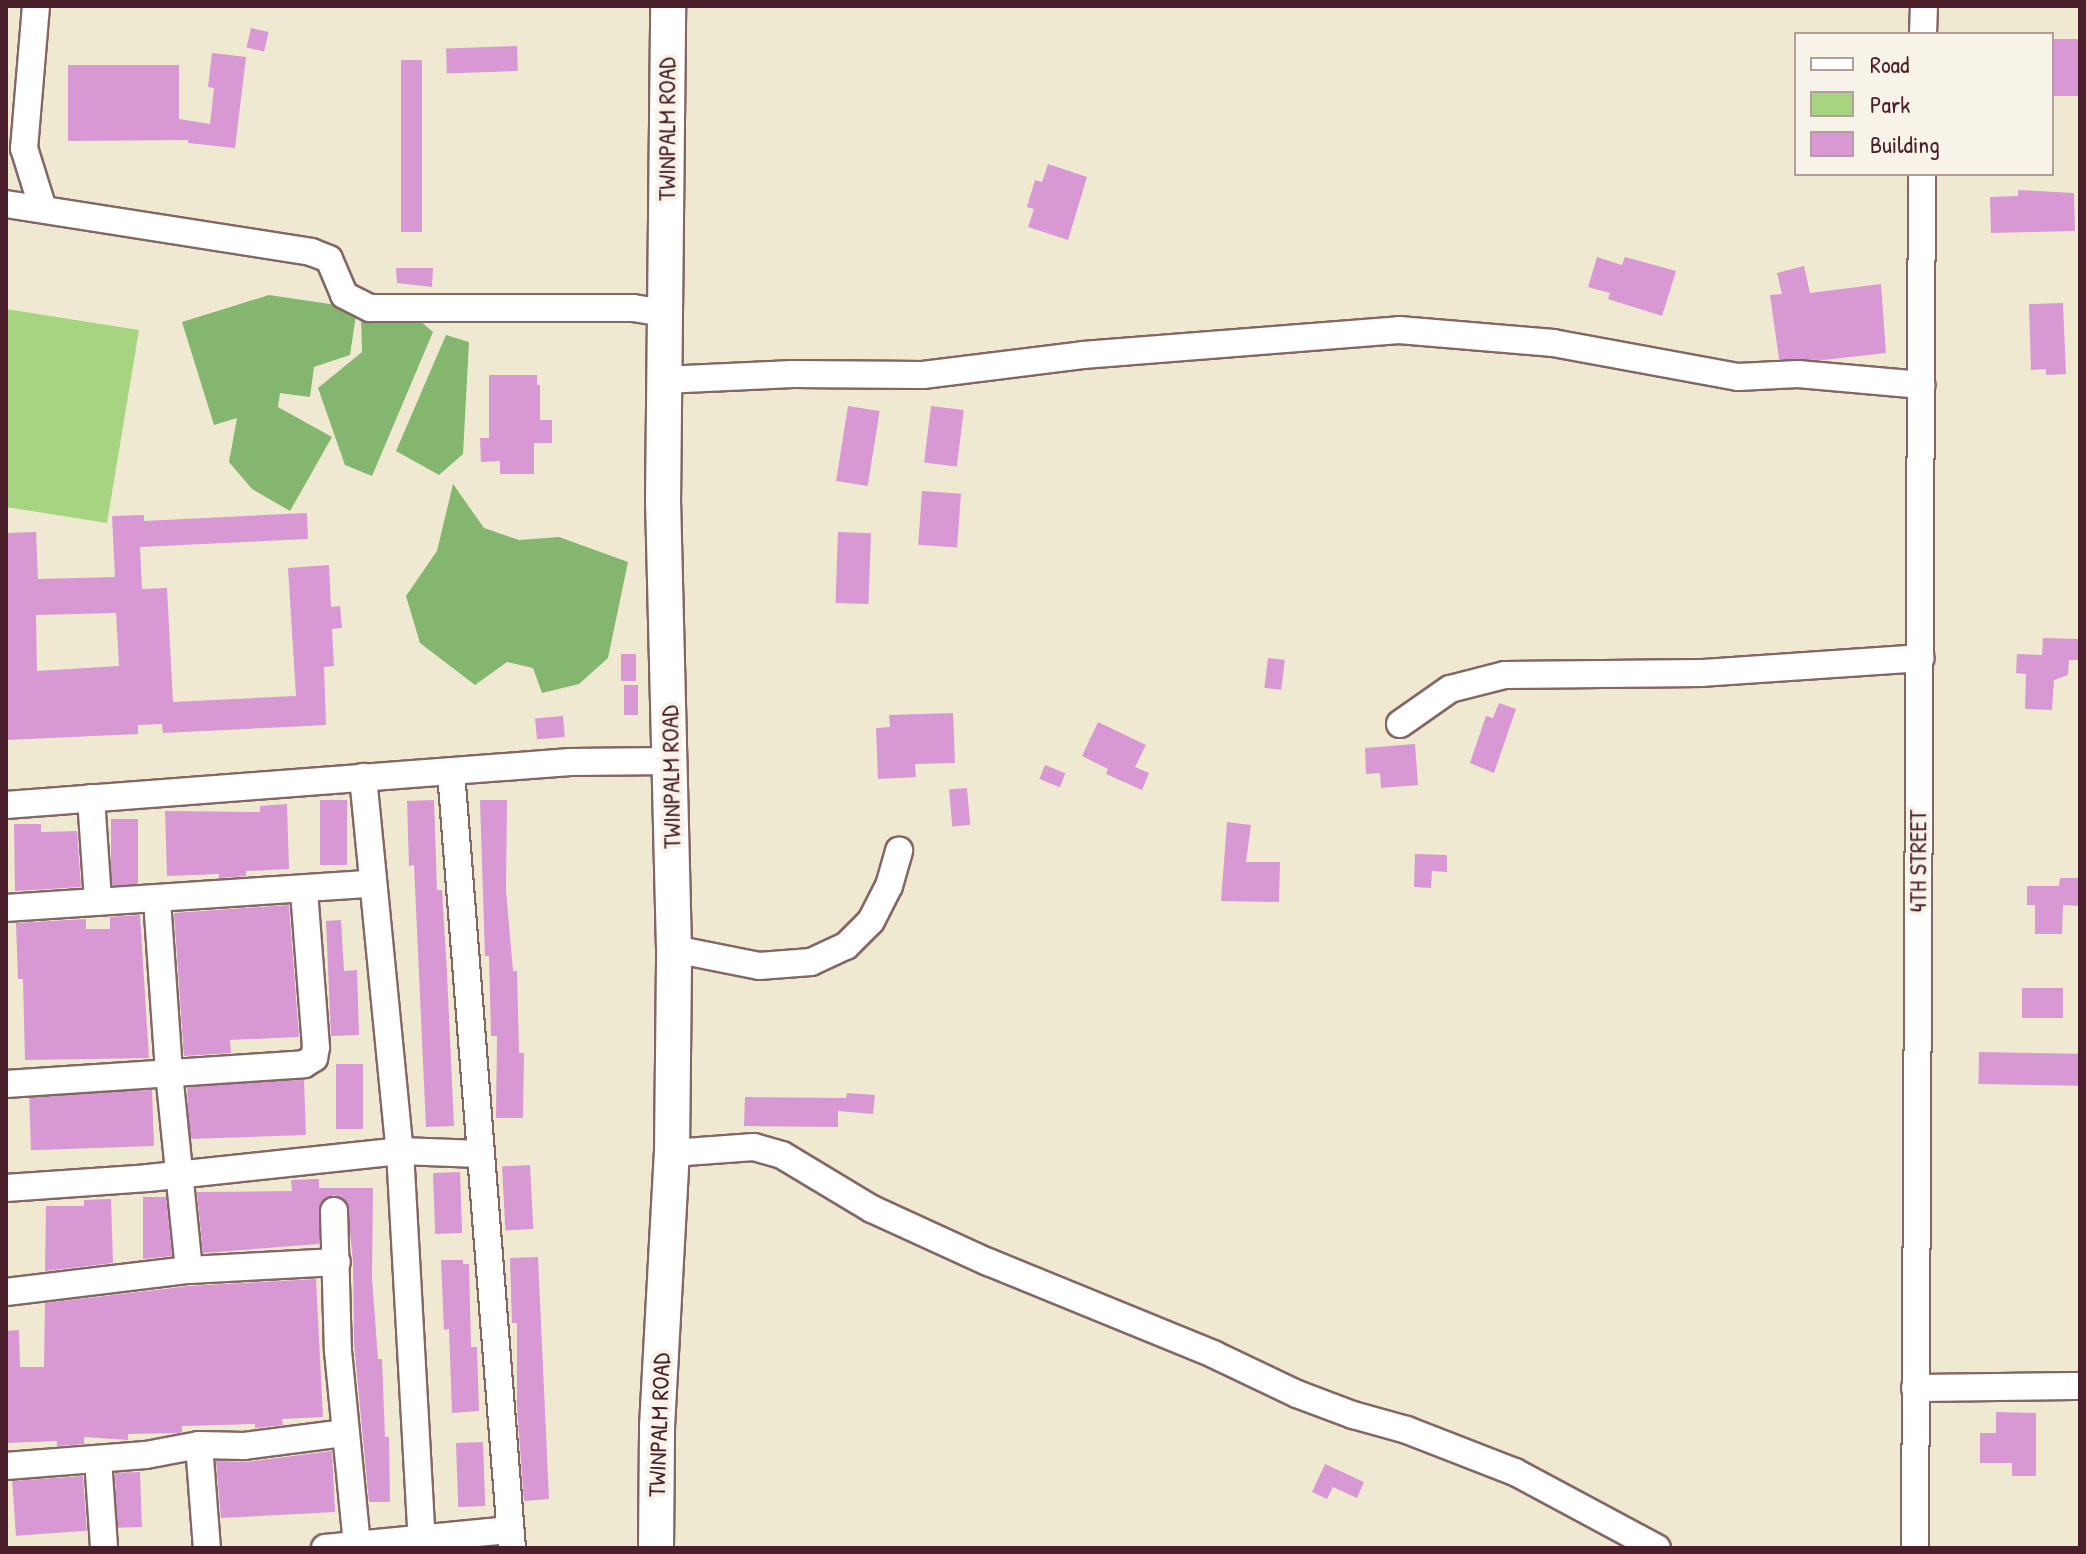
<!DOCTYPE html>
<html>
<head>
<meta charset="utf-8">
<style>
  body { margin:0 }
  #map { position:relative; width:2086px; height:1554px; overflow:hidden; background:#f0e9d2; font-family:"Patrick Hand",sans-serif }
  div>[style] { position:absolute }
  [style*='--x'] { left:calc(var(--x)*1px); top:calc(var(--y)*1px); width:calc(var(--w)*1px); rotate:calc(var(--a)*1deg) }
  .green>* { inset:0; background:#a6d481 }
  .forest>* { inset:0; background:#84b66f }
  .building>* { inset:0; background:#d798d3; transform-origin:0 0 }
  .roads { filter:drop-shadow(2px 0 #846665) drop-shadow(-2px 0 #846665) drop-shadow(0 2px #846665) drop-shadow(0 -2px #846665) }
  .minor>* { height:26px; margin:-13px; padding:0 13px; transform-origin:13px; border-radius:13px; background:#fff }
  .major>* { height:34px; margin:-17px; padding:0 17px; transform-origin:17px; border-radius:17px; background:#fff }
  span { translate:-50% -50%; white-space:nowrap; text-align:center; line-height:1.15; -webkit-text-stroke:8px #f7f3e8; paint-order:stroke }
  .street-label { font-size:24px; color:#4a1f2b }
  .frame { position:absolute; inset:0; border:8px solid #4a1f2b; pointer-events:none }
  .legend { position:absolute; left:1794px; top:32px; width:260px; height:144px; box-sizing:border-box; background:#f7f3e8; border:2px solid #b29e9c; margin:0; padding:10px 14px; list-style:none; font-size:24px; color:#4a1f2b }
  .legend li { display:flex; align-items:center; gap:16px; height:40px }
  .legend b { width:40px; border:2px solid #b29e9c }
</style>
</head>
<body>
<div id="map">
  <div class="green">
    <i style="clip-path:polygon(6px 309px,139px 330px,107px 523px,6px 507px)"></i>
  </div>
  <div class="forest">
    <i style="clip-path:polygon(269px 295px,357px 308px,350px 355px,314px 367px,310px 397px,280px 393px,278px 407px,332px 437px,290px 511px,252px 489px,229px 462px,237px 418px,214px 425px,182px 322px)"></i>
    <i style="clip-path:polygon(412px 314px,433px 332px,372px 476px,345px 465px,318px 388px,362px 352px,361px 315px)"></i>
    <i style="clip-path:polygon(446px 335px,469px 342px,463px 454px,439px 475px,396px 451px)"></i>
    <i style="clip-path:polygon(453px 484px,484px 528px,519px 540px,559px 537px,628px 562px,608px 658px,579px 684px,542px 693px,533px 668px,507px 662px,475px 685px,420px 643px,406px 596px,437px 551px)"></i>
  </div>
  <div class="building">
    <i style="left:251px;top:28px;width:18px;height:20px;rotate:13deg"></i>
    <i style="left:2052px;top:39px;width:28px;height:57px"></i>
    <i style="left:517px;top:46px;width:25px;height:71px;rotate:88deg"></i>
    <i style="clip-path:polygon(212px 53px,246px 57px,235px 148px,188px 143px,188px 140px,68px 141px,68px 65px,179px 65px,179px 119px,210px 124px,214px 88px,208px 87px)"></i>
    <i style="left:401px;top:60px;width:21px;height:172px"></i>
    <i style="clip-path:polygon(1048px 164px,1087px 177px,1068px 240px,1028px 227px,1034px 209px,1027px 207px,1035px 180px,1042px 182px)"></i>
    <i style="clip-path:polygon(2018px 190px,2074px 193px,2075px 231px,1991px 233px,1990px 197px,2018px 196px)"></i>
    <i style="clip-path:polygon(1597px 257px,1622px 265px,1625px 257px,1676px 271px,1662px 316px,1608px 299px,1610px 293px,1588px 287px)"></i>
    <i style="clip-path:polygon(1804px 266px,1810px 293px,1881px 284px,1886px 353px,1823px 360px,1779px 359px,1770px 295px,1782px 294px,1777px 273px)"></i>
    <i style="clip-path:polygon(396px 268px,433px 268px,432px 287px,397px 283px)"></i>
    <i style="clip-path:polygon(2063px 303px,2066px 374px,2046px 375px,2046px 369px,2031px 370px,2029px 304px)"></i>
    <i style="clip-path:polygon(489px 375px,537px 375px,537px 385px,540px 385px,540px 420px,552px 420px,552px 443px,534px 443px,534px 474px,500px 474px,500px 461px,481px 462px,480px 438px,489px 438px)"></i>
    <i style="left:848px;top:406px;width:32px;height:76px;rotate:9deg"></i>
    <i style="left:931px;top:406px;width:33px;height:57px;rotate:7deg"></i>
    <i style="left:922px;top:491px;width:39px;height:54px;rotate:4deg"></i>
    <i style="clip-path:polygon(evenodd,307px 513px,308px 539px,140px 547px,142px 589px,167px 588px,173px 702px,296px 696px,288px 568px,329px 565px,331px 607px,340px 606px,342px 628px,332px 629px,334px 666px,324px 667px,326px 725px,163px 733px,162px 724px,138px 725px,138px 734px,6px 740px,6px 533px,36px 532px,38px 579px,115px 577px,112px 516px,144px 515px,144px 521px,307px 513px,116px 613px,119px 666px,37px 671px,36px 615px,116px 613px)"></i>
    <i style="left:838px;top:532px;width:33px;height:71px;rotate:2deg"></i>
    <i style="clip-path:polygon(2043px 638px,2080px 639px,2080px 660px,2069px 660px,2068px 675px,2054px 680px,2052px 710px,2025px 709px,2026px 674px,2016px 673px,2017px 654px,2042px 655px)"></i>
    <i style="left:621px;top:654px;width:15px;height:27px"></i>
    <i style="left:1268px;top:658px;width:17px;height:30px;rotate:7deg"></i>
    <i style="left:624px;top:685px;width:14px;height:30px"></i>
    <i style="clip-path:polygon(1499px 703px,1516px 709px,1494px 773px,1470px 763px,1486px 716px,1493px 718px)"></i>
    <i style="clip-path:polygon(953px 713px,955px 763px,915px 764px,916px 777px,878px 779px,876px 728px,890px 727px,889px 715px)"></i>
    <i style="left:563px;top:716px;width:21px;height:28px;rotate:85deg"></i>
    <i style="clip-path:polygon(1098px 722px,1146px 745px,1135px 767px,1149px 773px,1142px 790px,1106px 774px,1108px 769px,1082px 756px)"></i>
    <i style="clip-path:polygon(1415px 744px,1418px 785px,1381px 788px,1380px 773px,1366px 774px,1365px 748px)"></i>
    <i style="left:1045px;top:765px;width:22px;height:15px;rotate:22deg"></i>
    <i style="left:967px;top:788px;width:37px;height:18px;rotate:85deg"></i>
    <i style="left:320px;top:800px;width:27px;height:65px"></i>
    <i style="clip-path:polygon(434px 800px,437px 890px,442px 890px,447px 973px,454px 1126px,426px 1127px,414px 865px,409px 866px,407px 801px)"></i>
    <i style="clip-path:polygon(480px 800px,507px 800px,506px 890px,513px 971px,517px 971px,519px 1053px,524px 1053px,523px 1118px,496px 1118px,497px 1036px,491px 1036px,489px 956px,485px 956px)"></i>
    <i style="clip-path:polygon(287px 804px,289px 869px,246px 871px,246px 876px,219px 878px,219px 874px,167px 876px,165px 811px,260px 812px,260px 806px)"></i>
    <i style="left:111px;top:819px;width:27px;height:66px"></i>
    <i style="clip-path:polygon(1227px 822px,1251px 825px,1246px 862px,1280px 862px,1279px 902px,1221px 901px)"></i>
    <i style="clip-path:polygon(14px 824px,41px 824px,41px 832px,77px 831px,81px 887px,15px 891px)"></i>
    <i style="clip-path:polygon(1415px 854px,1447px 855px,1447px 872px,1432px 871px,1431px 888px,1414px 887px)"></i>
    <i style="clip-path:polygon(2060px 878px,2080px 878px,2080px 906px,2063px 905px,2062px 934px,2035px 934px,2035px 905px,2027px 905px,2027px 886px,2059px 886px)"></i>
    <i style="clip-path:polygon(289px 905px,299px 1037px,230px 1040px,231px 1053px,184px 1056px,174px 913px)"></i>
    <i style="clip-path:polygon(140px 915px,149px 1058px,25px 1060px,23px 979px,18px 979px,16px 923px,86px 919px,86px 929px,110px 929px,110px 917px)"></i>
    <i style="clip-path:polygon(341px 920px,344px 971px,357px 970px,359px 1035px,331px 1036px,326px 921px)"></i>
    <i style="left:2022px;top:988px;width:41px;height:30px"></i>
    <i style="left:1979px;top:1052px;width:101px;height:32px;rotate:1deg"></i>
    <i style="left:336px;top:1064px;width:27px;height:65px"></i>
    <i style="left:304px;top:1080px;width:55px;height:117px;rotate:88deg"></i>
    <i style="left:152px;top:1090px;width:56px;height:123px;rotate:88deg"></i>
    <i style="clip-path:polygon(847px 1093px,875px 1095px,873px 1114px,838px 1111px,838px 1127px,744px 1126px,745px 1097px,846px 1098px)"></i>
    <i style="left:530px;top:1165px;width:64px;height:28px;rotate:87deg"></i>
    <i style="left:460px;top:1172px;width:61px;height:27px;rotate:88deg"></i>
    <i style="clip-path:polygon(319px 1179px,319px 1188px,373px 1188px,372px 1278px,378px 1359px,382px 1359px,385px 1437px,389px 1437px,390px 1502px,369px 1502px,354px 1344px,353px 1262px,347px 1202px,334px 1195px,320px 1203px,319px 1244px,203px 1253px,197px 1192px,292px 1191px,291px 1180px)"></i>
    <i style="clip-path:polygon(143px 1197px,166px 1197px,172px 1256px,143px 1259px)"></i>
    <i style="clip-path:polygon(111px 1199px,113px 1263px,45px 1271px,46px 1206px,84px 1206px,84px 1200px)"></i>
    <i style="clip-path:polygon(538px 1257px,549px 1499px,524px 1501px,517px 1407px,517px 1323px,512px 1323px,510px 1258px)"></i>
    <i style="clip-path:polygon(441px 1260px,463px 1260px,463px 1264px,469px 1264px,471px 1347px,477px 1347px,479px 1411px,452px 1413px,449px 1329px,444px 1330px)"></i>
    <i style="clip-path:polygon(316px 1279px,323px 1417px,282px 1419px,283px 1425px,255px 1428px,255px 1424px,182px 1426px,182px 1432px,178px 1433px,128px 1434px,128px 1440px,84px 1437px,84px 1444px,57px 1446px,57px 1441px,6px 1443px,6px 1331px,19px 1330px,20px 1367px,44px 1367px,45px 1303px,190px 1286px)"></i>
    <i style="clip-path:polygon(1996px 1412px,2036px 1413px,2036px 1476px,2012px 1476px,2012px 1463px,1980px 1463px,1980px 1433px,1996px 1433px)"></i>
    <i style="left:483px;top:1442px;width:64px;height:27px;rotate:88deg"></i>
    <i style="clip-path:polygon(332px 1451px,335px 1512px,221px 1518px,216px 1461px,246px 1462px)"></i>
    <i style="clip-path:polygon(1325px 1464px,1364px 1482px,1357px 1498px,1333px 1487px,1327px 1499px,1312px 1492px)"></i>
    <i style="left:140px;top:1472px;width:55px;height:25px;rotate:88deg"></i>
    <i style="left:83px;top:1476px;width:55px;height:71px;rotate:86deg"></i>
  </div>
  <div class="roads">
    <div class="minor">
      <i style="--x:36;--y:6;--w:143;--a:94.8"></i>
      <i style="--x:24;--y:148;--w:64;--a:72.7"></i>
      <i style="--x:1923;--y:34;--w:28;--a:-88"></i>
      <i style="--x:6;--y:204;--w:309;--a:8.9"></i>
      <i style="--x:311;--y:252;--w:19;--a:21"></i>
      <i style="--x:329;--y:259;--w:39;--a:67"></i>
      <i style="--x:344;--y:295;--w:29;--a:27"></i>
      <i style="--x:370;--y:308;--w:263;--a:0"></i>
      <i style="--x:633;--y:308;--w:33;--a:9"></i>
      <i style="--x:663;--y:380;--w:130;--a:-2.6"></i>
      <i style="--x:793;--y:374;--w:130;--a:0.4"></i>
      <i style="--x:923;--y:375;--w:161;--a:-7.1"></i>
      <i style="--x:1083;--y:355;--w:317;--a:-4.5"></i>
      <i style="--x:1399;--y:330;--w:155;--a:4.8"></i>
      <i style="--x:1553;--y:343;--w:188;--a:10.4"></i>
      <i style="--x:1738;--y:377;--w:60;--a:-2.9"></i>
      <i style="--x:1798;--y:374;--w:124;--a:5.1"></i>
      <i style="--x:1400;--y:724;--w:61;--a:-35"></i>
      <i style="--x:1450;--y:689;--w:57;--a:-14.3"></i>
      <i style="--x:1505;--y:675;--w:197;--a:-0.6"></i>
      <i style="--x:1702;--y:673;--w:219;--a:-3.9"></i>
      <i style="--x:451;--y:772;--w:778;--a:85.51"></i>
      <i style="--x:363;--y:777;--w:376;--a:84.4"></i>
      <i style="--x:400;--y:1151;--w:398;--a:86.8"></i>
      <i style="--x:91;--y:798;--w:104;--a:86.1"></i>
      <i style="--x:6;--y:805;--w:566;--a:-4.36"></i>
      <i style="--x:570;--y:762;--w:102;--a:-0.6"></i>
      <i style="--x:157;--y:900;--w:173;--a:86"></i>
      <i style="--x:169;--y:1073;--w:198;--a:84.2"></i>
      <i style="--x:6;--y:908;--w:367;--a:-3.8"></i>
      <i style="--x:674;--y:949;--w:87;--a:11.3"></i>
      <i style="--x:759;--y:966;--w:52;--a:-4.4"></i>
      <i style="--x:811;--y:962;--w:38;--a:-25"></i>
      <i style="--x:846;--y:946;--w:35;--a:-45"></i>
      <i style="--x:871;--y:921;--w:39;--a:-63"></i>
      <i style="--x:889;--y:886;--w:37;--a:-74"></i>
      <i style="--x:6;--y:1084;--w:299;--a:-3.8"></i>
      <i style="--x:304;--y:1064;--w:12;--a:-31"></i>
      <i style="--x:314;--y:1058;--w:11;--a:-80"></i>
      <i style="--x:316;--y:1047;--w:157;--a:-94.4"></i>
      <i style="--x:672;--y:1153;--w:82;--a:-4.2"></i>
      <i style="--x:754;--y:1147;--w:29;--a:16"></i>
      <i style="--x:782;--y:1155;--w:105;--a:31"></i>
      <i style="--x:872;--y:1209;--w:128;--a:24.6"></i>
      <i style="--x:988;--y:1262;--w:243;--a:22.2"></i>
      <i style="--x:1213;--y:1354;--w:93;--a:25.5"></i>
      <i style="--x:1297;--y:1394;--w:60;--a:20.6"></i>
      <i style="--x:1353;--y:1415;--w:56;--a:15.5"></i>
      <i style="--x:1407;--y:1430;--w:116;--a:21.3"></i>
      <i style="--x:1515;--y:1472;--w:161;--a:28.2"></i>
      <i style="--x:6;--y:1188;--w:142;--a:-4"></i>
      <i style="--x:148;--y:1178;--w:253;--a:-6.1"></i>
      <i style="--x:400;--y:1151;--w:80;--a:2.1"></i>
      <i style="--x:334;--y:1211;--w:140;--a:88.4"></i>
      <i style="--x:338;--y:1351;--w:195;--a:84.4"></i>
      <i style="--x:6;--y:1292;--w:184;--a:-6.9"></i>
      <i style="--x:189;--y:1270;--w:148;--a:-3.1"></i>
      <i style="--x:1915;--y:1388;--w:165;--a:-0.7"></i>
      <i style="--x:199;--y:1445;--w:103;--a:85.6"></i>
      <i style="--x:98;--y:1459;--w:89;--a:86.1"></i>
      <i style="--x:6;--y:1466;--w:140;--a:-4.5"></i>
      <i style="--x:146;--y:1455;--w:54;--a:-10.7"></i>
      <i style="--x:199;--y:1445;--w:45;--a:1.3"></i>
      <i style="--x:244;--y:1446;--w:101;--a:-7.4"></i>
      <i style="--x:325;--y:1548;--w:186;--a:-5.6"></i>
      <i style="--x:1915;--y:1548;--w:1374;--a:-89.71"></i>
    </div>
    <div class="major">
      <i style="--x:656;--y:1548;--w:121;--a:-89.5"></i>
      <i style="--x:657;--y:1427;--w:274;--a:-86.9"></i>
      <i style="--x:672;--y:1153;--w:204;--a:-89.4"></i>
      <i style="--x:674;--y:949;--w:445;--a:-91.4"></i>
      <i style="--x:663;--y:504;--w:498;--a:-89.4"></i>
    </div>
  </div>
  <div class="street-label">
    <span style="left:667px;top:129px;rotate:-90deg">TWINPALM ROAD</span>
    <span style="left:671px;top:777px;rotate:-91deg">TWINPALM ROAD</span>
    <span style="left:1918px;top:861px;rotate:-90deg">4TH STREET</span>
    <span style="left:659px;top:1425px;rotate:-88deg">TWINPALM ROAD</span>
  </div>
  <div class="frame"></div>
  <ul class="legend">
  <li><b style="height:10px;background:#fff"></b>Road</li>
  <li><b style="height:22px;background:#a6d481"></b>Park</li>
  <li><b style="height:22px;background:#d798d3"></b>Building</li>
  </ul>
</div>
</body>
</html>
